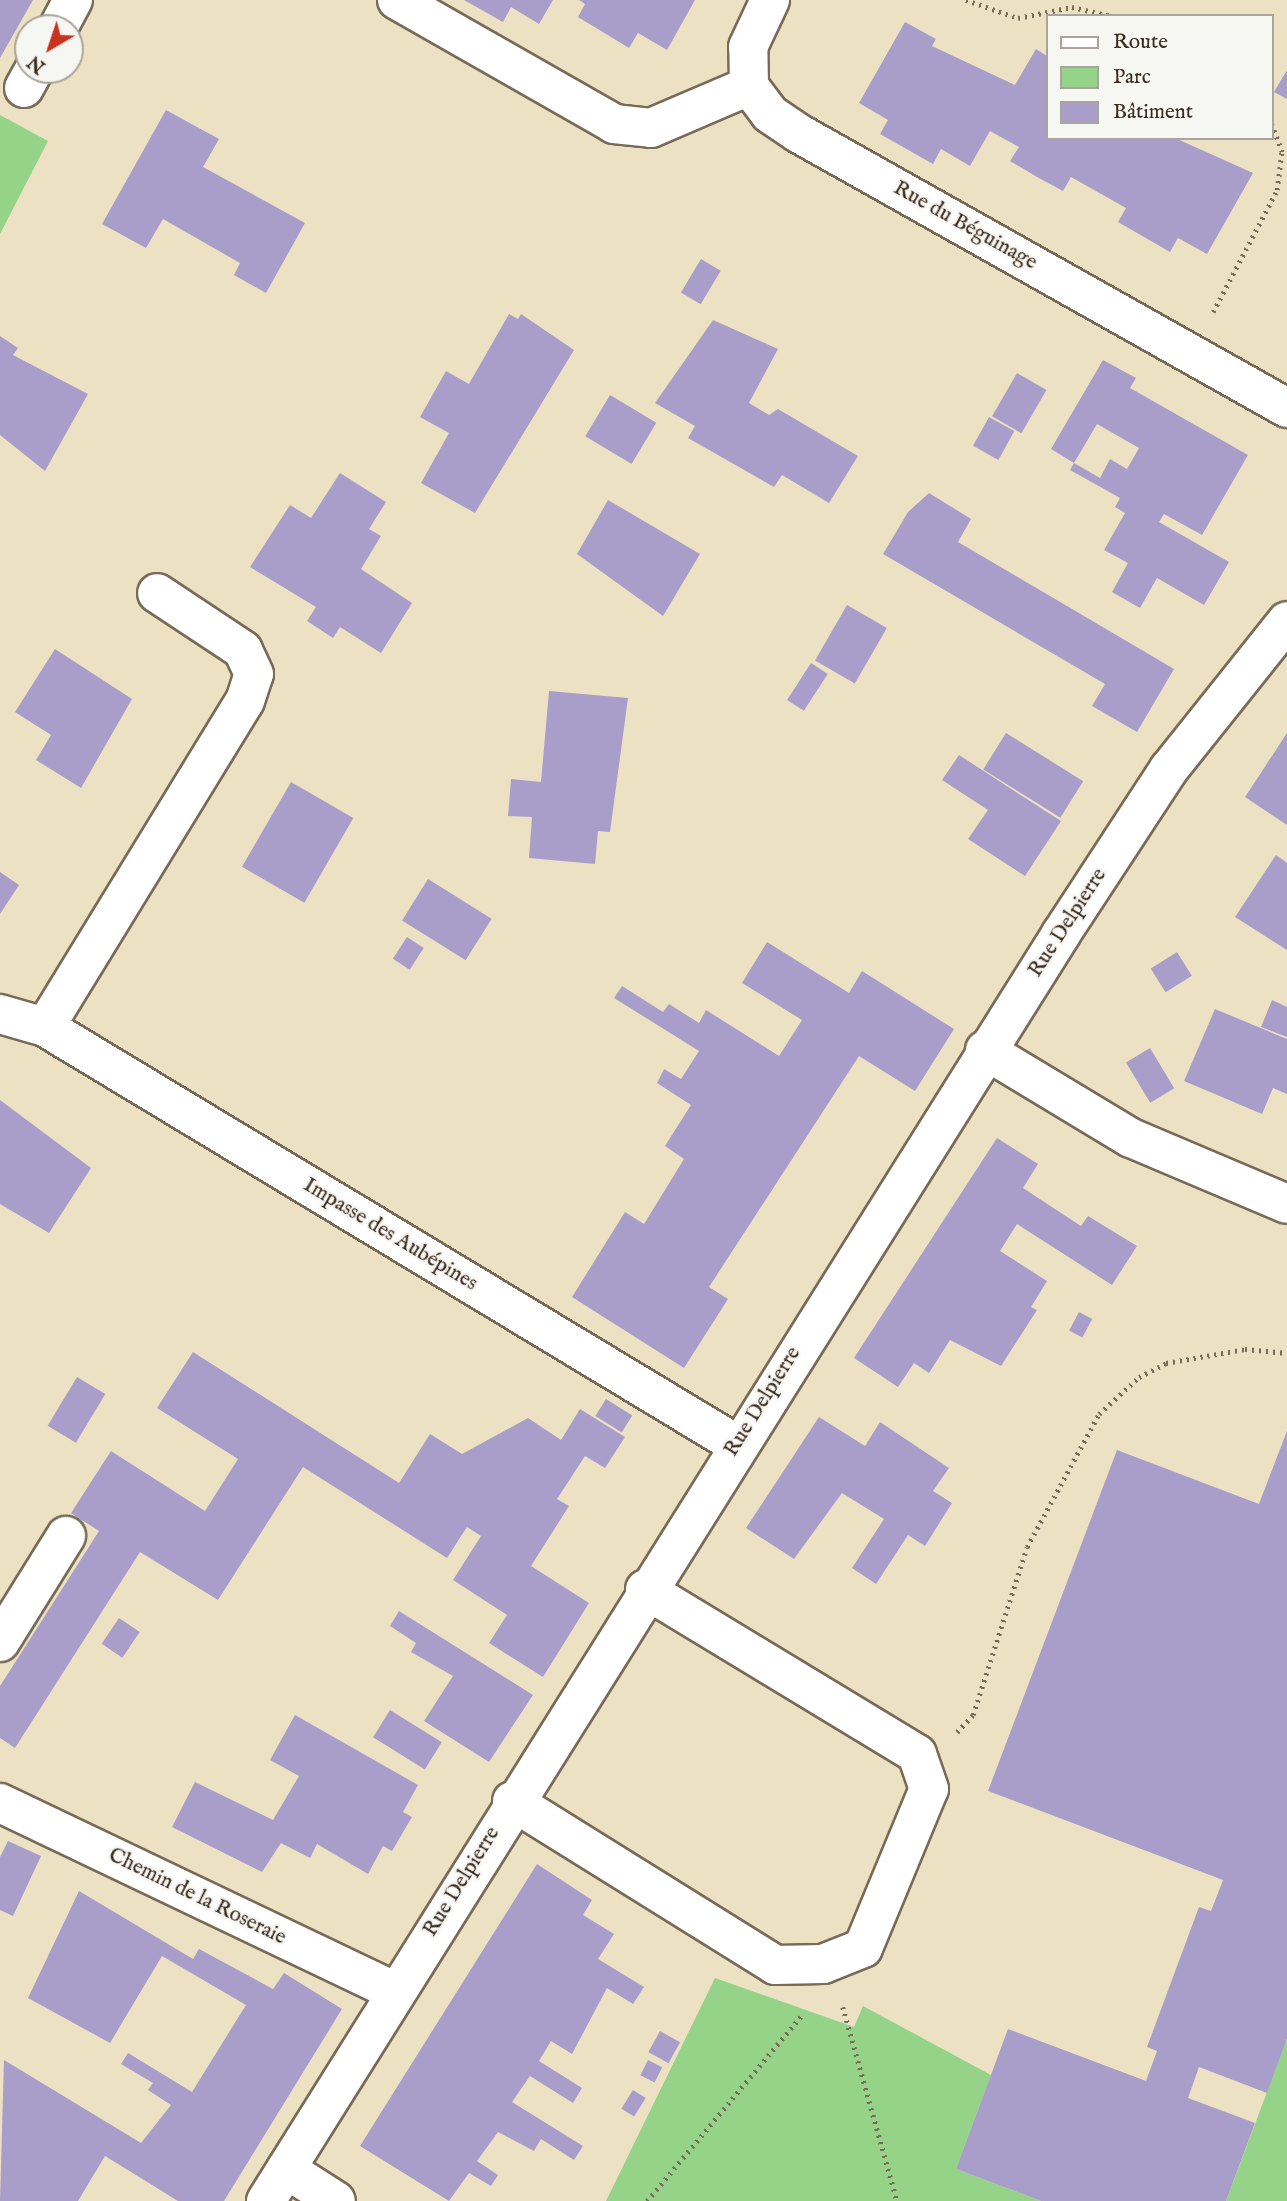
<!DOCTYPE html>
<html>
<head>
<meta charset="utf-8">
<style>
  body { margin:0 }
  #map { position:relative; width:1287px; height:2201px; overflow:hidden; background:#ece2c3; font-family:"IM FELL English",serif }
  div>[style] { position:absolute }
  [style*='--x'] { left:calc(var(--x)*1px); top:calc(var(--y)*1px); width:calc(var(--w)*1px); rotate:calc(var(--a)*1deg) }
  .green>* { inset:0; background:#95d388 }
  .building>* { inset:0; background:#a99eca; transform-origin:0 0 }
  .path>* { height:4.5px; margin-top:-2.25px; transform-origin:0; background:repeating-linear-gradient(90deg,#796a58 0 2px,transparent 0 7px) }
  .roads { filter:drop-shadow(2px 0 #796a58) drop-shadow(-2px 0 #796a58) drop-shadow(0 2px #796a58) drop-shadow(0 -2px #796a58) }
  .minor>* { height:38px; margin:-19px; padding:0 19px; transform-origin:19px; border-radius:19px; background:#fff }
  span { translate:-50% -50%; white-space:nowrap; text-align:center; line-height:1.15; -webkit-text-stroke:5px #f6f6f2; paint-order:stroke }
  .street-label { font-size:21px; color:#3b2a1e }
  .legend { position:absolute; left:1046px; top:14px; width:228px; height:126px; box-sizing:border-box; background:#f6f6f2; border:2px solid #aba49d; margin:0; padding:9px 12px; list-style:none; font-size:21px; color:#3b2a1e }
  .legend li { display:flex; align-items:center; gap:14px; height:35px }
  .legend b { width:35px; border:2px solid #aba49d }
  .north { position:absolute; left:14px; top:14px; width:70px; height:70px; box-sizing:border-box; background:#f6f6f2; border:2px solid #aba49d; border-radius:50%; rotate:219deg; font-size:19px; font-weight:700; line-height:28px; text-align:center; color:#3b2a1e }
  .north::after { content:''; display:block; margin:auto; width:24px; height:32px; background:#c8321e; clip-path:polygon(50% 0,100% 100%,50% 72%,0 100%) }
</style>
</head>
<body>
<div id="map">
  <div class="green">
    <i style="clip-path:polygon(0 115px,48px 141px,0 234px)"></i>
    <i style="clip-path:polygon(715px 1978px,854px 2027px,863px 2006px,991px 2075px,956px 2169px,1041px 2201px,606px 2201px)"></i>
    <i style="clip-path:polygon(1287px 2039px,1287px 2201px,1226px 2201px)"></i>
  </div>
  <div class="building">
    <i style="clip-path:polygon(0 0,33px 0,0 58px)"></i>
    <i style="clip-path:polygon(464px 0,553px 0,539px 24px,511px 7px,503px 22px)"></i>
    <i style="clip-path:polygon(579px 0,695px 0,667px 50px,638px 33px,629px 48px,578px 17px,585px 4px)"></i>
    <i style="clip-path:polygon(905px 22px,936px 39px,932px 46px,1015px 85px,1036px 49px,1047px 56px,1047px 138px,1175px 138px,1253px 173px,1207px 254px,1178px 238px,1170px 252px,1118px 222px,1126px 208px,1071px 177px,1063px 191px,1037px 177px,1010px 161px,1019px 147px,990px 131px,970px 166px,941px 149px,933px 164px,880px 134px,888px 120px,859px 103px)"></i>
    <i style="clip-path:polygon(1287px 70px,1287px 99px,1274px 92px)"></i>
    <i style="clip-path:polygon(166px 110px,219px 139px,203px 167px,305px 223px,266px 293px,234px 275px,240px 263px,163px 219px,146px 248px,102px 224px)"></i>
    <i style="left:701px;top:259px;width:23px;height:39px;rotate:31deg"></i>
    <i style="clip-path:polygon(509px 314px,518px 319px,521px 314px,574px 350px,475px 513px,421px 483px,449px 433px,420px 417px,446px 371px,469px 384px)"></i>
    <i style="clip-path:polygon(713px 320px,778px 349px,749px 403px,769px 415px,778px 409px,858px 456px,829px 503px,782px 475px,774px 487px,688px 438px,695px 426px,655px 403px)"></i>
    <i style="clip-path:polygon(0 336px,18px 348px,13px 355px,88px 394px,45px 471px,0 435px)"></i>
    <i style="clip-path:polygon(1103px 360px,1136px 378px,1130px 388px,1248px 455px,1202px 535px,1164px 514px,1159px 522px,1229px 562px,1204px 605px,1157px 578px,1140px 608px,1112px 592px,1128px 563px,1104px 550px,1125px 513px,1115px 507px,1120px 498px,1070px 470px,1074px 463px,1100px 478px,1110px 459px,1127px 469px,1139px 448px,1097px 424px,1074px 463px,1051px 449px)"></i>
    <i style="left:1017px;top:373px;width:34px;height:50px;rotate:30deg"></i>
    <i style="left:610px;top:395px;width:54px;height:48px;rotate:31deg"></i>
    <i style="left:989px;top:417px;width:29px;height:33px;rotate:29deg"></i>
    <i style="clip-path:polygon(340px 473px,386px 502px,369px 529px,381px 536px,361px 569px,412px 603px,381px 653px,340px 627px,333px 638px,307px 621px,316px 607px,250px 567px,290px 505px,311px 518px)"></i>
    <i style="clip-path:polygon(929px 493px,971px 519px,958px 542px,1174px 669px,1137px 732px,1092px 706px,1105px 684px,883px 554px,908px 512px)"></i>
    <i style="clip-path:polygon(608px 500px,700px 554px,663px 616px,577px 554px)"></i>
    <i style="left:847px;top:605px;width:46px;height:64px;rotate:30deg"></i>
    <i style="clip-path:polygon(55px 649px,132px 699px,81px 788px,36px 760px,51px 735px,15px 712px)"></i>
    <i style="left:811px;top:663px;width:20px;height:44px;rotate:33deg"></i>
    <i style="clip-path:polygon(549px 691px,628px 698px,610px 832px,598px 831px,595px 864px,529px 858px,532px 817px,508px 816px,511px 779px,541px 782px)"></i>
    <i style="left:1006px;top:733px;width:91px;height:43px;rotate:32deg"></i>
    <i style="clip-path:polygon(1287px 733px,1287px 825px,1245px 797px)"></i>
    <i style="clip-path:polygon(959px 755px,1061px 821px,1025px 876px,968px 839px,988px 810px,942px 780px)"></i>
    <i style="left:291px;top:782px;width:72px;height:98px;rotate:30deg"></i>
    <i style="clip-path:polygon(1276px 855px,1287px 863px,1287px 950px,1235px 917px)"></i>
    <i style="clip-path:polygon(0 872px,19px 885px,0 914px)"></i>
    <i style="left:428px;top:879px;width:75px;height:49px;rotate:32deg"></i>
    <i style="left:407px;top:937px;width:20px;height:26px;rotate:33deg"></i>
    <i style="clip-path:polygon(767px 942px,849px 993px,862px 971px,954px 1029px,915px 1091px,859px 1056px,709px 1287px,728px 1299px,684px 1368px,572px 1297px,625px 1212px,644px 1224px,684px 1159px,665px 1146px,691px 1105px,657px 1083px,664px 1069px,681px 1079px,699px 1051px,614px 998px,622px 986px,663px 1012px,669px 1004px,699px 1023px,706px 1010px,779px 1056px,802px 1020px,742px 983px)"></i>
    <i style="left:1177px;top:952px;width:28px;height:31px;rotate:58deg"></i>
    <i style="clip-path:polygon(1272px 1000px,1287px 1007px,1287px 1037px,1261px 1027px)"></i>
    <i style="clip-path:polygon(1215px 1009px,1287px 1039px,1287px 1094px,1273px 1088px,1262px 1114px,1184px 1081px)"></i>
    <i style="left:1150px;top:1048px;width:47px;height:28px;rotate:59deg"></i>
    <i style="clip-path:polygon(0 1100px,91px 1168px,49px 1233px,0 1204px)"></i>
    <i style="clip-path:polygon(997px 1138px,1038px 1164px,1023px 1188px,1081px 1226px,1088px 1216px,1137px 1246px,1112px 1285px,1017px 1224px,1000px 1251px,1047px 1281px,1031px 1307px,1037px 1310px,1001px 1366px,950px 1340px,929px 1373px,914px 1363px,898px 1387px,854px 1358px)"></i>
    <i style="left:1079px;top:1312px;width:15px;height:21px;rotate:28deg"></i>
    <i style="clip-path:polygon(193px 1352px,399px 1483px,430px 1434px,462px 1454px,528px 1418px,561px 1440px,580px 1409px,625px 1437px,605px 1468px,585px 1456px,557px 1499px,569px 1506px,531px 1566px,589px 1603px,543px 1677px,489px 1643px,507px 1615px,453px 1580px,481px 1536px,467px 1527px,447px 1558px,303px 1467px,218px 1600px,140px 1552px,15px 1748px,0 1738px,0 1686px,99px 1531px,71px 1513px,111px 1451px,205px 1511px,238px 1459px,157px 1408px)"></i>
    <i style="left:77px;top:1377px;width:33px;height:57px;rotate:31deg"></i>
    <i style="left:606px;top:1399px;width:31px;height:20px;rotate:32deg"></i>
    <i style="clip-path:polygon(819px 1417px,865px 1446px,880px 1422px,949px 1468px,933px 1491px,952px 1503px,925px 1546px,908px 1535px,876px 1584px,852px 1568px,884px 1519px,842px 1493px,794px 1559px,746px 1528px)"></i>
    <i style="clip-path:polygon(1287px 1431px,1287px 2039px,1267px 2093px,1199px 2067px,1188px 2098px,1255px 2123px,1226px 2201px,1041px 2201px,956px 2169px,1008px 2029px,1146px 2081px,1157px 2051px,1147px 2047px,1199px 1907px,1211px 1911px,1223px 1880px,988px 1791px,1117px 1450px,1259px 1504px)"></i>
    <i style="clip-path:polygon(399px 1611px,533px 1695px,489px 1762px,424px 1721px,453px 1676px,411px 1652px,416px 1643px,390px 1626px)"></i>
    <i style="left:119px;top:1618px;width:25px;height:31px;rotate:34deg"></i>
    <i style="left:390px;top:1710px;width:61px;height:32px;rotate:32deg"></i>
    <i style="clip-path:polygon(295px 1715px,418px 1785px,403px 1812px,412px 1817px,392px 1851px,383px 1846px,368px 1874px,317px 1844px,310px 1858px,281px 1843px,262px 1872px,172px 1827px,195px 1782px,273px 1820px,299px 1776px,270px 1760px)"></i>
    <i style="clip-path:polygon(8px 1841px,41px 1856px,13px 1916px,0 1910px,0 1857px)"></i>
    <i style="clip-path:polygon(537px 1864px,592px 1900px,583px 1915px,614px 1934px,598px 1959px,644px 1987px,633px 2004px,607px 1988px,572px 2054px,551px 2041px,539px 2061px,582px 2088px,573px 2103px,530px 2076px,512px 2102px,583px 2146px,574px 2160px,541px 2139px,534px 2151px,498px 2132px,477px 2161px,498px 2175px,491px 2186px,469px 2173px,449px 2201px,360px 2146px)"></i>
    <i style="clip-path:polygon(79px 1891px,193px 1959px,199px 1949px,273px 1989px,284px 1973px,342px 2009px,224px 2201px,178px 2201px,105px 2156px,78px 2201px,0 2201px,4px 2060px,141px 2143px,171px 2105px,148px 2090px,153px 2083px,121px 2064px,128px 2053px,192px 2092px,246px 2005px,162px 1956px,110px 2043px,28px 1998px)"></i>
    <i style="left:660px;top:2031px;width:23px;height:24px;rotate:29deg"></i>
    <i style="left:648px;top:2060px;width:16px;height:17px;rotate:27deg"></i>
    <i style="left:633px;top:2090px;width:15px;height:22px;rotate:32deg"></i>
  </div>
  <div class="path">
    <i style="--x:966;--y:0;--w:55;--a:19.1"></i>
    <i style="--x:1018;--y:18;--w:55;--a:-11.5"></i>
    <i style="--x:1072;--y:7;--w:40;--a:13"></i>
    <i style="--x:1213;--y:312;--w:138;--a:-62.3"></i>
    <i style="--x:1277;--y:190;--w:38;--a:-83"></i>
    <i style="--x:1282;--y:152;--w:30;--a:-111"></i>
    <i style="--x:957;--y:1732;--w:23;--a:-47"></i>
    <i style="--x:973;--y:1715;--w:176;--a:-72.2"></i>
    <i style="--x:1027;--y:1547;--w:151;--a:-61.6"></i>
    <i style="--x:1099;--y:1414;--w:54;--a:-42.8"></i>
    <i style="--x:1139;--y:1377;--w:30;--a:-27"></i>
    <i style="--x:1166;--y:1363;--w:80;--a:-10"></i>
    <i style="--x:1245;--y:1349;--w:42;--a:5.4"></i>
    <i style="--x:843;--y:2007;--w:201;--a:74.4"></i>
    <i style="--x:647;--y:2201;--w:244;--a:-50.2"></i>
  </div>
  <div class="roads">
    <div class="minor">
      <i style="--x:397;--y:0;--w:250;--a:29.7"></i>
      <i style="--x:614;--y:124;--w:37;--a:6"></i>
      <i style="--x:651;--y:128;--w:107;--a:-23.2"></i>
      <i style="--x:749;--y:86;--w:35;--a:53"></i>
      <i style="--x:770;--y:114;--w:34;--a:34"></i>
      <i style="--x:798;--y:133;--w:561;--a:29.35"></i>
      <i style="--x:58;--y:28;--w:32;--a:-62"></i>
      <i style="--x:749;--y:86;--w:39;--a:-91"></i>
      <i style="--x:748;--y:47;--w:52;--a:-64.9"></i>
      <i style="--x:24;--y:88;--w:21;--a:-61"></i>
      <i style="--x:0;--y:1014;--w:47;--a:16.1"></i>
      <i style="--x:45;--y:1027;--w:807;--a:31.11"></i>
      <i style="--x:45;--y:1027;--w:382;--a:-58.5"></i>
      <i style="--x:245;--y:701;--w:28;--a:-72"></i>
      <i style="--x:254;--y:674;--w:26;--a:-115"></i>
      <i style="--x:243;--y:650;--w:103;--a:-146.5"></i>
      <i style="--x:985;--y:1050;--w:170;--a:31.1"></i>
      <i style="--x:1131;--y:1138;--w:169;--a:22.9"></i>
      <i style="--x:0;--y:1642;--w:125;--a:-58.1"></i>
      <i style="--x:512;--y:1801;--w:310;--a:31.9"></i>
      <i style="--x:775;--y:1965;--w:48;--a:-1.2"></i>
      <i style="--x:823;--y:1964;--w:43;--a:-21.8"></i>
      <i style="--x:863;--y:1948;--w:172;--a:-67.5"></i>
      <i style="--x:929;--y:1789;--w:37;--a:-109"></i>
      <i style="--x:917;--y:1754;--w:318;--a:-148.8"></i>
      <i style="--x:0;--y:1803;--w:437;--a:25.5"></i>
      <i style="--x:286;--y:2169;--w:59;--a:32.6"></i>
      <i style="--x:266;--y:2201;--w:1496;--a:-57.89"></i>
      <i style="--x:1061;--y:934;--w:197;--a:-56.8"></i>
      <i style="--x:1169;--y:769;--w:189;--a:-51.4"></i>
    </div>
  </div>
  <div class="street-label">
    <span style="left:965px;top:226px;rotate:29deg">Rue du Béguinage</span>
    <span style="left:1068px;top:923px;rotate:-57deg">Rue Delpierre</span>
    <span style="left:390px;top:1235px;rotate:31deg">Impasse des Aubépines</span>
    <span style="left:763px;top:1402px;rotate:-58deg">Rue Delpierre</span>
    <span style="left:462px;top:1882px;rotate:-58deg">Rue Delpierre</span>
    <span style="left:197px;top:1897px;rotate:26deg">Chemin de la Roseraie</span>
  </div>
  <ul class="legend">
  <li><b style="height:9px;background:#fff"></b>Route</li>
  <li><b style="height:19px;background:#95d388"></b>Parc</li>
  <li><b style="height:19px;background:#a99eca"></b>Bâtiment</li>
  </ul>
  <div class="north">N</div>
</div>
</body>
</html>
